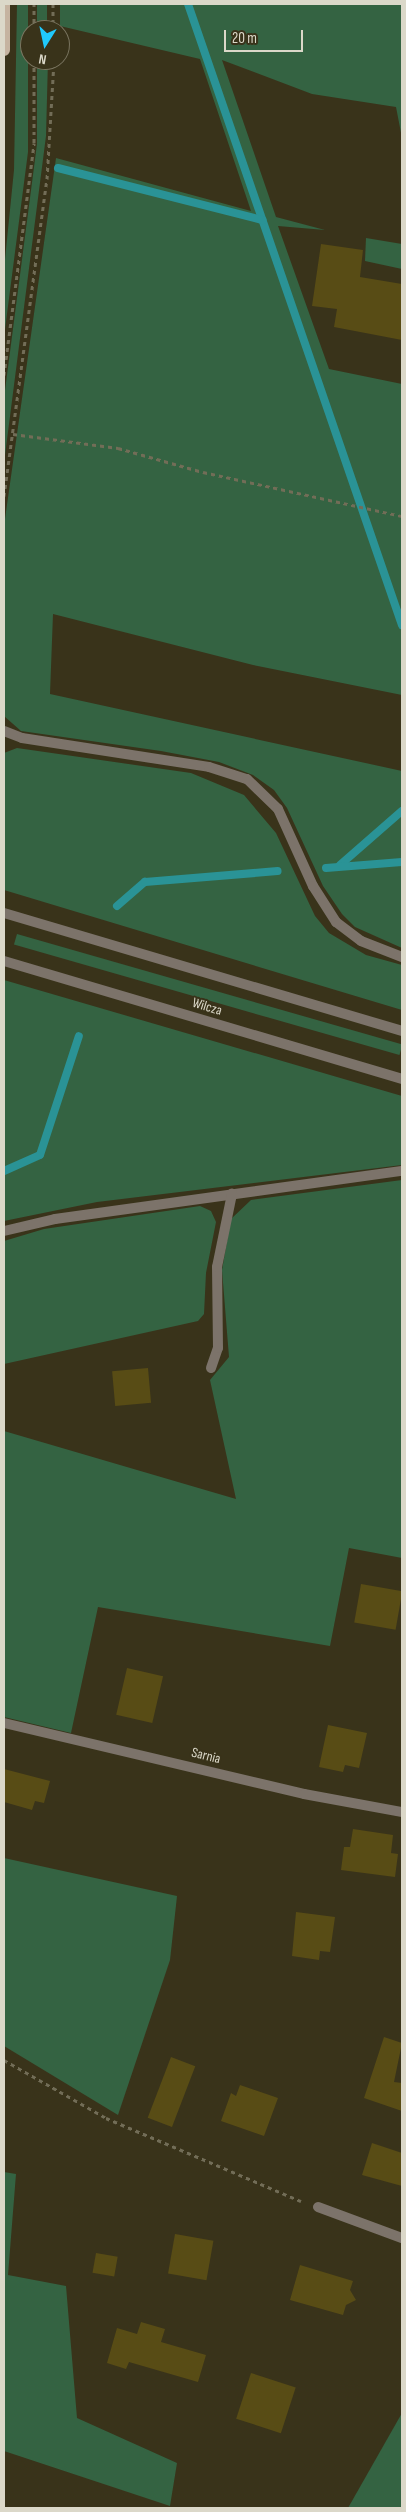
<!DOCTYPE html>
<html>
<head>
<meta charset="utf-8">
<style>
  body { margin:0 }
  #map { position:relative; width:406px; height:2512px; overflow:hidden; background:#39331a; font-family:"Sofia Sans Condensed",sans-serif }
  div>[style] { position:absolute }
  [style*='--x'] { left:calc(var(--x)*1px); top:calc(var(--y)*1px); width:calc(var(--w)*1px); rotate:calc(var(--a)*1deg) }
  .green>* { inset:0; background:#346342; transform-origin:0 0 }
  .stream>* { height:8px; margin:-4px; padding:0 4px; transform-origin:4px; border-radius:4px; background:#2a9396 }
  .building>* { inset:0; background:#584c15; transform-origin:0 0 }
  .path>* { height:3px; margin-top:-1.5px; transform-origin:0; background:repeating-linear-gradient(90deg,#726d57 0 4px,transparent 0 8px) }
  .service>* { height:10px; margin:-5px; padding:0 5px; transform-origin:5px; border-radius:5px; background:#7c736a }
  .minor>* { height:10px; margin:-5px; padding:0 5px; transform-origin:5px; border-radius:5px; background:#7c736a }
  .tertiary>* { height:10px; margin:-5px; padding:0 5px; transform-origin:5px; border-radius:5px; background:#7c736a }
  .primary>* { height:12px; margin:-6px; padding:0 6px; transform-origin:6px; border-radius:6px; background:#c5b3a0 }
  span { translate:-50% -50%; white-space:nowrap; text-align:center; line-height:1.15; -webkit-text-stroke:4px #39331a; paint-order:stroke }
  .street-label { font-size:14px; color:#dbd8c9 }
  .frame { position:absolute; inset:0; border:5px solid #dbd8c9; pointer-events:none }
  .north { position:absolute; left:20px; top:20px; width:50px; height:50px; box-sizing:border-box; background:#39331a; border:1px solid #7a7560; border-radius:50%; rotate:190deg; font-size:14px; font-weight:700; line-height:20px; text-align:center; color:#dbd8c9 }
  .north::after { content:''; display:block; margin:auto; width:18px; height:22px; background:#20c9fd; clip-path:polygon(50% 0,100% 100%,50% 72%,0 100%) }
  .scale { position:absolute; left:224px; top:30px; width:79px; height:22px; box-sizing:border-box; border:2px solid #dbd8c9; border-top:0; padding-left:6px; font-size:15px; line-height:18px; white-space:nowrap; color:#dbd8c9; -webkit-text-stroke:4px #39331a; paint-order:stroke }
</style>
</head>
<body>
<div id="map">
  <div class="green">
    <i style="clip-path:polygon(17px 4px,28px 4px,28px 152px,4px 337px,4px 269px,14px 170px)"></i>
    <i style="left:37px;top:4px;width:10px;height:26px"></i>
    <i style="clip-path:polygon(60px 4px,402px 4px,402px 138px,396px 107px,312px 94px,222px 60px,276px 217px,325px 230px,278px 226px,329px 369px,402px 384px,402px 695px,253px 665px,53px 614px,50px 694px,402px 771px,402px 948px,355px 927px,342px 914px,323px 886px,287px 808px,274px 790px,253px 775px,219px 762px,161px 751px,21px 731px,4px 716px,4px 526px,56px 158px,251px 211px,200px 59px,60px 26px)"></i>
    <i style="clip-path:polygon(37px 60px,48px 60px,46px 136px,4px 463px,4px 398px,37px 144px)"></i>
    <i style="clip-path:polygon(366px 238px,402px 244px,402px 269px,365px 261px)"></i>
    <i style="clip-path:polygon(17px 748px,191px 773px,244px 795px,276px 833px,315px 916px,329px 933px,366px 955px,402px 965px,402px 1010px,4px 890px,4px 753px)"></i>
    <i style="left:17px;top:934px;width:401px;height:11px;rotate:16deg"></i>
    <i style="clip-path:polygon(4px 980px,402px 1096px,402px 1165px,97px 1202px,4px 1221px)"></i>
    <i style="clip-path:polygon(402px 1180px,402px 1558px,349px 1548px,330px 1646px,98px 1607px,71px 1733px,4px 1717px,4px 1431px,236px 1499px,210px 1380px,229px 1357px,222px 1270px,231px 1219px,251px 1200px)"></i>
    <i style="clip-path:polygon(200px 1206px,211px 1211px,216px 1222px,206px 1273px,204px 1314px,198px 1321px,4px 1364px,4px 1241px,44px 1229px)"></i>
    <i style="clip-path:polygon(4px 1858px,177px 1896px,170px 1960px,118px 2115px,4px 2046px)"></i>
    <i style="clip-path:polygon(4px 2172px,16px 2174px,8px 2275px,66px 2286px,77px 2418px,177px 2463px,170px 2506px,4px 2451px)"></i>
    <i style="clip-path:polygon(402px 2413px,401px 2508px,348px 2508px)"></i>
  </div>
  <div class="stream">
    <i style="--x:188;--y:4;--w:657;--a:70.99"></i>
    <i style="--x:58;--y:168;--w:211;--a:14.3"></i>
    <i style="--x:340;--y:865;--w:82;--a:-41.1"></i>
    <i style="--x:326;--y:868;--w:76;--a:-4.5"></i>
    <i style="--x:117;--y:906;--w:37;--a:-41"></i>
    <i style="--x:145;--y:882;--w:133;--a:-4.7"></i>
    <i style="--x:4;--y:1171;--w:39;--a:-24"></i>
    <i style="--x:40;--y:1155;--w:125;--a:-71.9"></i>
  </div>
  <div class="building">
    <i style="clip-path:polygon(321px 244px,363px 250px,360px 277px,402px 284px,402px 340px,334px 327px,337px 309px,312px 306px)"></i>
    <i style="left:148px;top:1368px;width:35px;height:36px;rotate:85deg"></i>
    <i style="left:361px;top:1584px;width:42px;height:39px;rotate:10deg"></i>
    <i style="left:127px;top:1668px;width:37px;height:48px;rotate:13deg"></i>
    <i style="clip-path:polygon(328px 1725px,367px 1733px,359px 1768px,345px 1765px,343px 1772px,319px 1767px)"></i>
    <i style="clip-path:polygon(4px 1769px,50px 1781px,44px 1803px,35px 1801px,32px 1810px,4px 1802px)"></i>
    <i style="clip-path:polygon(353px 1829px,393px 1835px,391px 1853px,398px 1854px,395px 1877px,341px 1870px,344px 1847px,350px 1847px)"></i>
    <i style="clip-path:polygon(296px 1912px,335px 1917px,330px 1952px,320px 1951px,319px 1960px,292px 1956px)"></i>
    <i style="clip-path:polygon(384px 2037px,402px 2043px,394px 2082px,402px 2083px,402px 2111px,364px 2098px)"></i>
    <i style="left:171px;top:2057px;width:26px;height:65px;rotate:21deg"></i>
    <i style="clip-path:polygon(240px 2085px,278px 2098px,264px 2136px,221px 2121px,231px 2093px,236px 2096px)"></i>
    <i style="clip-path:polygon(372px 2143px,402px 2153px,402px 2186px,362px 2175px)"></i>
    <i style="left:175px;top:2234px;width:39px;height:40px;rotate:10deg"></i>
    <i style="left:96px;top:2253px;width:22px;height:20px;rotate:10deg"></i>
    <i style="clip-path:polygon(300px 2265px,353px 2281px,350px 2290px,356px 2300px,346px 2305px,343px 2315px,290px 2300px)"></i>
    <i style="clip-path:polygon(141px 2322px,165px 2329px,161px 2342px,206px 2355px,198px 2382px,129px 2362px,126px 2369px,107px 2363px,117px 2328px,137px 2334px)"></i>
    <i style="left:251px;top:2373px;width:47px;height:48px;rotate:18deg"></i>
  </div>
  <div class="path">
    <i style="--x:53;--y:4;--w:26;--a:90"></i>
    <i style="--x:34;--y:30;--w:26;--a:-90"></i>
    <i style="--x:4;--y:375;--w:234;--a:-82.6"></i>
    <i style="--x:34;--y:143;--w:83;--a:-90"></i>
    <i style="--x:13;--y:434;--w:106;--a:7.6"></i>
    <i style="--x:118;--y:448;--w:88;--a:15.8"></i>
    <i style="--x:203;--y:472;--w:204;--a:12.5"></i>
    <i style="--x:4;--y:496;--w:320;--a:-82.3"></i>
    <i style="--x:47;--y:179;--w:119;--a:-86.6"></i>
    <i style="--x:4;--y:2060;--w:117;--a:29.6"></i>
    <i style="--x:106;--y:2118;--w:212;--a:23.1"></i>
  </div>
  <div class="service">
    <i style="--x:4;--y:731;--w:19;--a:21"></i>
    <i style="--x:22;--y:738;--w:189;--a:8.8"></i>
    <i style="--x:209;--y:767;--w:40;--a:18"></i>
    <i style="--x:247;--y:779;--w:43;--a:44.1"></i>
    <i style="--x:278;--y:809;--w:85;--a:65.6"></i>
    <i style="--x:313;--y:886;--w:43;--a:57.4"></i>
    <i style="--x:336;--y:922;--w:31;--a:37"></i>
    <i style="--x:361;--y:941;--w:44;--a:21.3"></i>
    <i style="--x:4;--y:1231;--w:52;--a:-13.2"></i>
    <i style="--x:55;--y:1219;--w:350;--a:-7.9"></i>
    <i style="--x:211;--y:1368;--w:21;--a:-71"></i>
    <i style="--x:218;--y:1348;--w:81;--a:-90.7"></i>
    <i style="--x:217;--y:1267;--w:75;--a:-78.4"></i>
    <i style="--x:318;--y:2207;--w:90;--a:20.3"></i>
  </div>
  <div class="minor">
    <i style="--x:4;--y:1723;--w:308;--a:13.3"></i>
    <i style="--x:304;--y:1794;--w:100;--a:10.4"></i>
  </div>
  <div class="tertiary">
    <i style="--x:4;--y:913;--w:415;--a:16.5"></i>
    <i style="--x:4;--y:961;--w:415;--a:16.5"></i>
  </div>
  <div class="primary">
    <i style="--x:4;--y:4;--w:46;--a:90"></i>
  </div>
  <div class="street-label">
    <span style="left:207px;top:1007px;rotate:17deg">Wilcza</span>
    <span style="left:206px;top:1756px;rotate:14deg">Sarnia</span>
  </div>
  <div class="frame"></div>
  <div class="north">N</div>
  <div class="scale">20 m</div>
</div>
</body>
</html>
